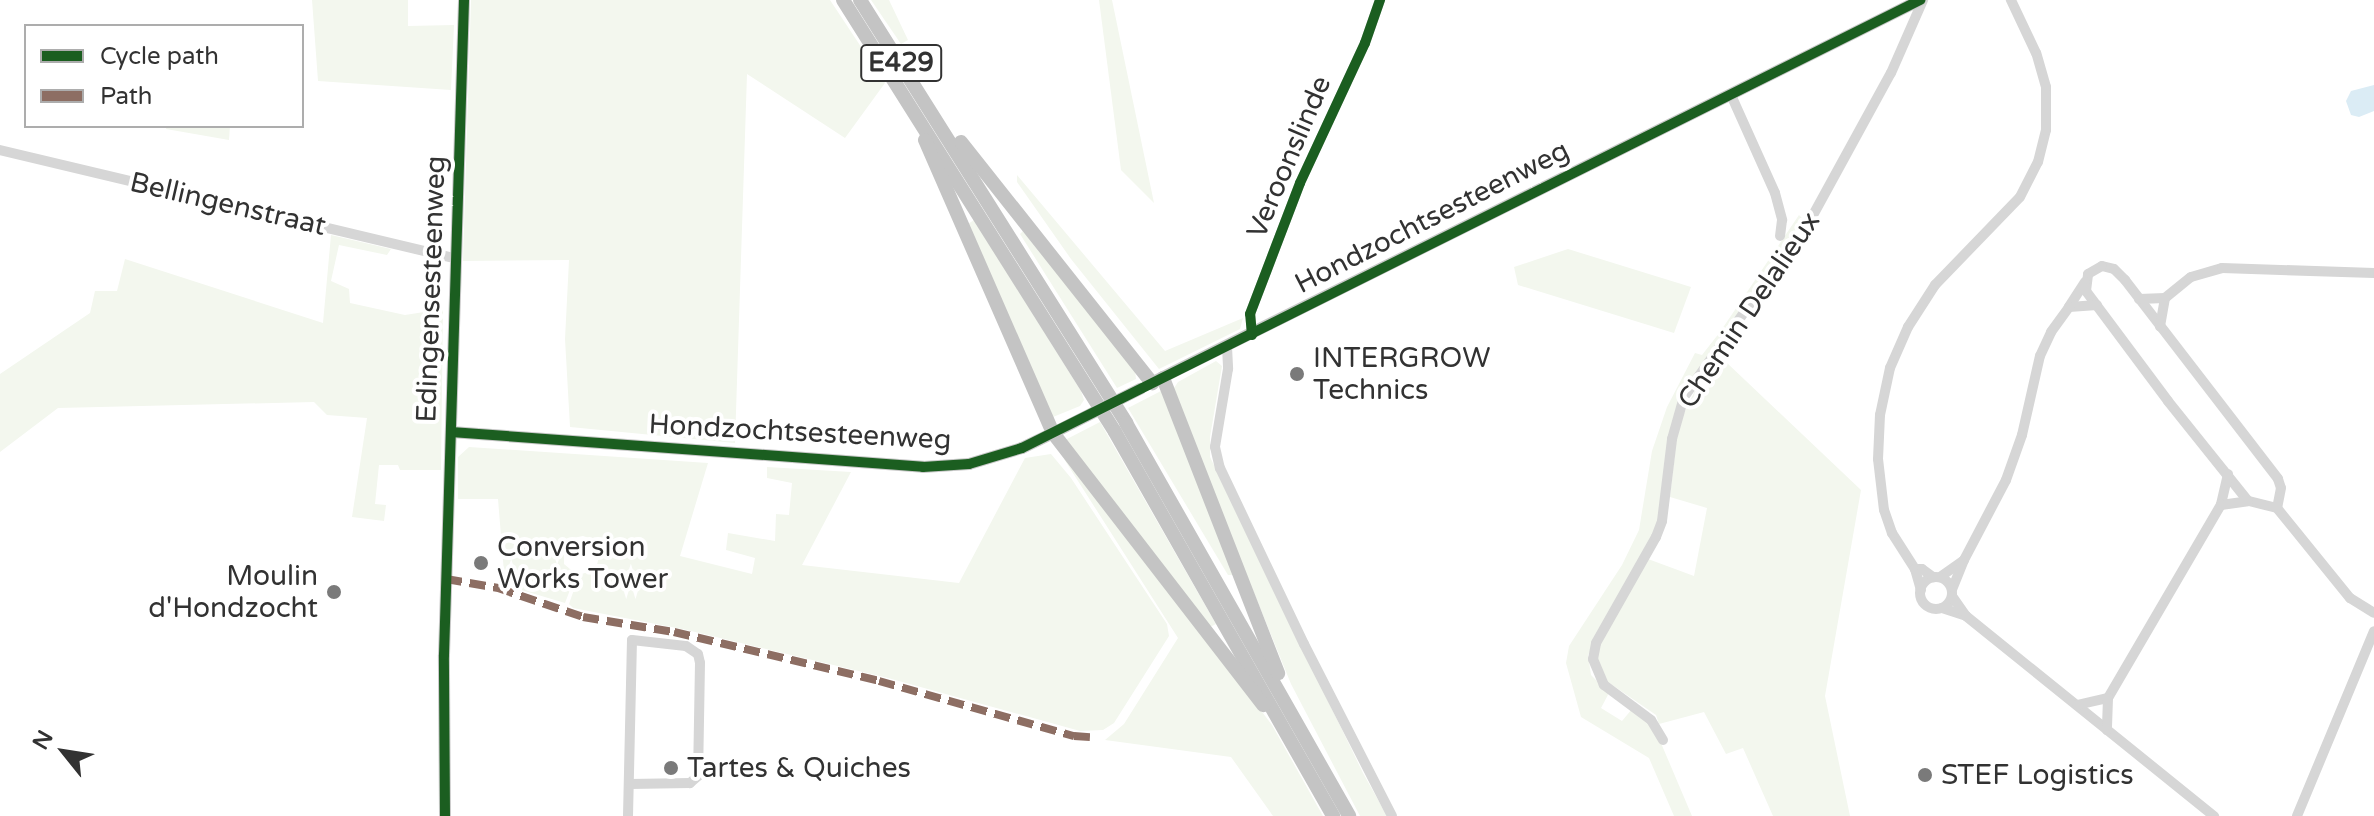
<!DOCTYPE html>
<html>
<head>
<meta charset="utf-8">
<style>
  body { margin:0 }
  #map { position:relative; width:2374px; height:816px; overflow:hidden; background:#fff; font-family:"Varela Round",sans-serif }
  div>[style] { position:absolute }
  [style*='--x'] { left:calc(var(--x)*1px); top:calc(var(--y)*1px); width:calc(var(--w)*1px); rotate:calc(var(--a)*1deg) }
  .green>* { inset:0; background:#f3f7ee }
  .water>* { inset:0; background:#dbecf5 }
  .minor>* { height:10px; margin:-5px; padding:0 5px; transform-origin:5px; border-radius:5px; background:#d6d6d6 }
  .minor>.ring { margin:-5px; padding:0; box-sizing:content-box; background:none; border:10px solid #d6d6d6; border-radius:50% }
  .major>* { height:12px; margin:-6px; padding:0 6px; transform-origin:6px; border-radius:6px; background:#c9c9c9 }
  .highway>* { height:14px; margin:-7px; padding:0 7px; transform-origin:7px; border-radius:7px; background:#c4c4c4 }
  .major-bridge>* { height:12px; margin:-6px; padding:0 6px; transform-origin:6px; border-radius:6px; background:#c9c9c9 }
  .quiet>* { height:8px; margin-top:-4px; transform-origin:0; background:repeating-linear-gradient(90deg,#8d6e63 0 16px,transparent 0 24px) }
  .cycleway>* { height:10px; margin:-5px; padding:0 5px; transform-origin:5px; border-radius:5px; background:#1b5e20 }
  .dots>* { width:22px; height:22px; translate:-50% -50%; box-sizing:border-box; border:4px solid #fff; border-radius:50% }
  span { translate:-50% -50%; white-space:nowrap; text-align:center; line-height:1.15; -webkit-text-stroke:8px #fff; paint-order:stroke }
  .shield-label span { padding:2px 6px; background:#fff; border:2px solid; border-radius:6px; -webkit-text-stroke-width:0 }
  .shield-label { font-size:26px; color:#323232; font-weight:700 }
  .street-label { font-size:28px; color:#323232 }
  .poi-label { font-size:28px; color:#323232 }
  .left { translate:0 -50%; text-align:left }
  .right { translate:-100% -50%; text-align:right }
  .legend { position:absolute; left:24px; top:24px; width:280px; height:104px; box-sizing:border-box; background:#fff; border:2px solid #adadad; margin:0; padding:10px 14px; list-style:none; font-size:24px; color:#323232 }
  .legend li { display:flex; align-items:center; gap:16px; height:40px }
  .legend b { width:40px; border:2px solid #adadad }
  .north { position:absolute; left:24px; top:712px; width:80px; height:80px; -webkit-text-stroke:6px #fff; paint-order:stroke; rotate:300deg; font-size:22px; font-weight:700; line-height:32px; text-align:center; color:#323232 }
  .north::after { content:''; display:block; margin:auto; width:28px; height:36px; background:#323232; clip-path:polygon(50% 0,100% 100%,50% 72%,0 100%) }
</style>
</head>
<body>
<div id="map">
  <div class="green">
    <i style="clip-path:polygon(312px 0,408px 0,408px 26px,454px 25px,451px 90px,318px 81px)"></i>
    <i style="clip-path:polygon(471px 0,830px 0,885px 83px,845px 138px,747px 74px,735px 443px,570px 427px,565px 339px,569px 260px,463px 261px)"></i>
    <i style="clip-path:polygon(871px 0,889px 0,908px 40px,901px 44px)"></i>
    <i style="clip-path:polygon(1099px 0,1112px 0,1154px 203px,1121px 170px)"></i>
    <i style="clip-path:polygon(167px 126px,230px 126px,229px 140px,166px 129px)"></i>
    <i style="clip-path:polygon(1017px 175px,1165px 351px,1243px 318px,1240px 329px,1159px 369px,1071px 259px,1017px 182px)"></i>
    <i style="clip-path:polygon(1799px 215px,1805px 221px,1677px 410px,1656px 530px,1588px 655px,1591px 675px,1609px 693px,1601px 708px,1622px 721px,1632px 709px,1649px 722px,1658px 736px,1692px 816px,1674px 816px,1649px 758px,1581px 717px,1566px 663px,1569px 646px,1622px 565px,1639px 530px,1652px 451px,1667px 407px,1695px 353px,1702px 355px,1720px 332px)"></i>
    <i style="clip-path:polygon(974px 220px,1081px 391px,1084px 400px,1080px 406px,1053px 417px,968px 224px)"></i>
    <i style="clip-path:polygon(1024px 230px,1135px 370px,1136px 379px,1117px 388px,1020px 234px)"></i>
    <i style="clip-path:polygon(331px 235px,391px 249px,387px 255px,339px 245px,331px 281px,349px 289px,350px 303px,405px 315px,443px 309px,441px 470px,400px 470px,398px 465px,379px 465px,375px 504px,386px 505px,384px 521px,352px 517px,367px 418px,327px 415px,314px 402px,58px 408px,0 452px,0 374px,90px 313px,95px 291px,117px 291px,125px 259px,323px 323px)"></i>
    <i style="clip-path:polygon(1568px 249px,1691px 287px,1674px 333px,1518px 285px,1514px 267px)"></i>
    <i style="clip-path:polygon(1216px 361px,1222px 366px,1210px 437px,1210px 457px,1363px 773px,1387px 816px,1360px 816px,1291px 684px,1172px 391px,1178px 382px)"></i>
    <i style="clip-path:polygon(1726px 362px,1861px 490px,1825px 696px,1850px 816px,1773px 816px,1743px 748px,1726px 754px,1704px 712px,1659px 724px,1656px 715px,1608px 682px,1597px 660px,1602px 636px,1648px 559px,1694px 576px,1707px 508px,1670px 497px,1678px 426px,1699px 382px,1715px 363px)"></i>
    <i style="clip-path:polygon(1161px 391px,1236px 575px,1228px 575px,1128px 408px)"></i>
    <i style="clip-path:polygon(1100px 422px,1216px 624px,1210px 627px,1065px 440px)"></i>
    <i style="clip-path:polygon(469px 447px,708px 463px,680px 556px,752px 574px,755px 558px,726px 550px,728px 533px,775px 541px,776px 514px,789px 515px,792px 483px,767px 478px,767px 467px,851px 472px,802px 565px,959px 583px,1025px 458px,1051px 454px,1071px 478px,1167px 624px,1169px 636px,1114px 723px,1103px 730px,1080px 731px,888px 678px,687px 630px,573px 608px,569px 604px,579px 575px,596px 569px,601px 548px,595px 540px,583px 536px,573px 538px,564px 548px,564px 564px,576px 574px,565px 603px,505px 585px,498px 499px,458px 499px,458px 457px)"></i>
    <i style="clip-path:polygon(1067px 456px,1272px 725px,1323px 816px,1273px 816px,1231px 757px,1105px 740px,1124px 724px,1178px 638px,1064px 459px)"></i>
  </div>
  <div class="water">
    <i style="clip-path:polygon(2374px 85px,2374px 111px,2359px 117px,2351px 115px,2346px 101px,2351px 91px)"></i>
  </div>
  <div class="minor">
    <i style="--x:1731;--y:95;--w:107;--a:65.8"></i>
    <i style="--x:1775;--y:193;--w:28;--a:75"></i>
    <i style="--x:1782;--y:220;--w:16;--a:97"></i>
    <i style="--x:0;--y:150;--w:469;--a:13.4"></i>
    <i style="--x:2102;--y:266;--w:12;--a:14"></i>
    <i style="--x:2114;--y:269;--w:16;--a:45"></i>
    <i style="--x:2125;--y:280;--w:251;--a:52.4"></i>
    <i style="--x:2278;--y:479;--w:9;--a:72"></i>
    <i style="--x:2281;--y:488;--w:20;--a:101"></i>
    <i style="--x:2277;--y:508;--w:30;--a:-166"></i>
    <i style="--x:2248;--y:501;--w:128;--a:-128.7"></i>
    <i style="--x:2168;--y:401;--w:137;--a:-126.7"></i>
    <i style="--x:2086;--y:291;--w:17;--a:-83"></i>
    <i style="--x:2088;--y:274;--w:16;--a:-30"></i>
    <i style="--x:2085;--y:282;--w:30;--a:123"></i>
    <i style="--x:2069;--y:307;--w:28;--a:-4"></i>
    <i style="--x:2165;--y:298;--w:33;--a:-39"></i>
    <i style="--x:2191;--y:277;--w:32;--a:-16"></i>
    <i style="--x:2222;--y:268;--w:152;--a:1.9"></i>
    <i style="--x:2139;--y:299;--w:26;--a:-2"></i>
    <i style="--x:2165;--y:298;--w:29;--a:100"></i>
    <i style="--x:1252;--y:335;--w:21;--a:-95"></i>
    <i style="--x:1250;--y:314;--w:140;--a:-69.1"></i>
    <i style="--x:1300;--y:183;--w:154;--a:-65.1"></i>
    <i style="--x:1365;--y:43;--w:46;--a:-70.8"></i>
    <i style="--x:1227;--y:347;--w:22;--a:87"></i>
    <i style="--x:1228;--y:369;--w:79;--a:99.5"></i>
    <i style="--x:1215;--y:447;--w:22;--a:77"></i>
    <i style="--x:1220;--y:468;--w:195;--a:64.5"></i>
    <i style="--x:1304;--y:644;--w:193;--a:62.9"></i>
    <i style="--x:2228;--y:474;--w:32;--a:103"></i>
    <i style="--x:2221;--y:505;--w:27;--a:-8"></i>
    <i style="--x:2277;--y:508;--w:116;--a:51"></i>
    <i style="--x:2350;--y:598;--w:28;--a:32"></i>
    <i style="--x:1964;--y:560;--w:90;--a:-62.3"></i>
    <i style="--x:2006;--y:480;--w:48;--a:-70.4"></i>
    <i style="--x:2022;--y:435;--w:81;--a:-77.2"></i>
    <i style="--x:2040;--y:356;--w:26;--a:-65"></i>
    <i style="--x:2051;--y:332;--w:31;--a:-54"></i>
    <i style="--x:1915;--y:569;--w:43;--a:-122.6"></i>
    <i style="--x:1892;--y:533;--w:24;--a:-109"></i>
    <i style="--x:1884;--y:510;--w:51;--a:-96.7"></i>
    <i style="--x:1878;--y:459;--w:44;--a:-87.4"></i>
    <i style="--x:1880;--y:415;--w:48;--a:-78"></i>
    <i style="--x:1890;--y:368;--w:45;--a:-66.3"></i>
    <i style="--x:1908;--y:327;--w:50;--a:-57.3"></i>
    <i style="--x:1935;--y:285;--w:122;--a:-46"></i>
    <i style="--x:2020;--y:197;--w:39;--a:-63"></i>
    <i style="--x:2038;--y:162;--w:33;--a:-76"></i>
    <i style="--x:2046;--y:130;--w:43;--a:-90"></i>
    <i style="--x:2046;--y:87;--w:35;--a:-106"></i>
    <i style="--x:2036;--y:53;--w:59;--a:-115.3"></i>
    <i style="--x:1940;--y:577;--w:29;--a:-35"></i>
    <i style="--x:1964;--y:560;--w:31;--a:112"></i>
    <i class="ring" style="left:1920px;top:577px;width:22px;height:22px"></i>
    <i style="--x:1921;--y:590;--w:22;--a:-106"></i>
    <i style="--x:1915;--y:569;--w:7;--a:0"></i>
    <i style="--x:1922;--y:569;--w:14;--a:36"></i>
    <i style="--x:1942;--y:608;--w:25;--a:18"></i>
    <i style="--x:1966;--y:616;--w:24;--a:-125"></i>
    <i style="--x:1966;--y:616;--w:319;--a:38.9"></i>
    <i style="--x:2108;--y:698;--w:224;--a:-59.7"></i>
    <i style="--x:2077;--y:705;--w:32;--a:-13"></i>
    <i style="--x:2108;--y:698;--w:32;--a:92"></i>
    <i style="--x:1663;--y:740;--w:23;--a:-121"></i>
    <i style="--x:1651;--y:720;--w:59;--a:-143.3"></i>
    <i style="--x:1604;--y:685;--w:28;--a:-113"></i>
    <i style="--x:1593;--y:659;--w:16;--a:-79"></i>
    <i style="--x:1596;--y:643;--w:122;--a:-60.5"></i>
    <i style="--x:1656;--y:537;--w:17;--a:-69"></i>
    <i style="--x:1662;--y:521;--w:83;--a:-83"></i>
    <i style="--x:1672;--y:439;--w:44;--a:-74.1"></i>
    <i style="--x:1684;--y:397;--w:221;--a:-54.6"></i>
    <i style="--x:1812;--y:217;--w:164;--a:-61.3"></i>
    <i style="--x:1891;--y:73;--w:80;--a:-66.3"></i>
    <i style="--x:628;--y:816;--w:176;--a:-88.7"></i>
    <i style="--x:632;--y:640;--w:54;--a:6.3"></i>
    <i style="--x:686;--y:646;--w:14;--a:34"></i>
    <i style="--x:698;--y:654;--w:9;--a:77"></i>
    <i style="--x:700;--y:663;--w:113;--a:91"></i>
    <i style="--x:698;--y:776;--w:11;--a:139"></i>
    <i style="--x:690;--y:783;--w:60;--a:179"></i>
    <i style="--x:2297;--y:816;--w:200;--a:-67.4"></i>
  </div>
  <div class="major">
    <i style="--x:1157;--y:380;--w:852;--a:-26.47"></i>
    <i style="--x:451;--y:432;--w:473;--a:4.2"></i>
    <i style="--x:923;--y:467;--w:46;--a:-3.7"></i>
    <i style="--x:969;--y:464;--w:55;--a:-16.8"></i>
    <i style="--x:1022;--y:448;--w:41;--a:-25.9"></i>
    <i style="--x:445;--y:816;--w:161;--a:-90.4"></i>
    <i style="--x:444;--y:655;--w:655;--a:-88.25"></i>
  </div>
  <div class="highway">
    <i style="--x:843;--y:0;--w:510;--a:57.8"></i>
    <i style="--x:1115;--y:432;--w:442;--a:60.4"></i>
    <i style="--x:860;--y:0;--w:500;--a:57.8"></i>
    <i style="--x:1126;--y:423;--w:452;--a:60.4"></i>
    <i style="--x:925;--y:140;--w:320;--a:66.4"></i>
    <i style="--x:1053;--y:433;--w:344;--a:52.3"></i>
    <i style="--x:961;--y:142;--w:308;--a:51.6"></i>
    <i style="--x:1163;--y:378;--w:317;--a:68.7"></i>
  </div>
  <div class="major-bridge">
    <i style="--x:1061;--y:429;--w:89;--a:-26.9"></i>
  </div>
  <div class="quiet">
    <i style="--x:446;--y:579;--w:53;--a:9.8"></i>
    <i style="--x:498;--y:588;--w:90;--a:18.8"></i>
    <i style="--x:583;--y:617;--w:92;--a:9.4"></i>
    <i style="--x:674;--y:632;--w:211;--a:13.4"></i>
    <i style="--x:879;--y:681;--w:203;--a:15.8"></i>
    <i style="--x:1074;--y:736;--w:16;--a:4"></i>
  </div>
  <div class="cycleway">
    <i style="--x:1252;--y:335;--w:21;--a:-95"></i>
    <i style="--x:1250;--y:314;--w:140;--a:-69.1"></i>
    <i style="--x:1300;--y:183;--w:154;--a:-65.1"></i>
    <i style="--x:1365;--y:43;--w:46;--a:-70.8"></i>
    <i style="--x:451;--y:432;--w:473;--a:4.2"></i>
    <i style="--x:923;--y:467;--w:46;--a:-3.7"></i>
    <i style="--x:969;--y:464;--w:55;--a:-16.8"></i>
    <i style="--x:1022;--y:448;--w:1004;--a:-26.51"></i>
    <i style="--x:445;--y:816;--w:161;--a:-90.4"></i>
    <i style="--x:444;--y:655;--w:655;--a:-88.25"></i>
  </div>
  <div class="dots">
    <i style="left:1297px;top:374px;background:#7a7a7a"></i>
    <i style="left:481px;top:563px;background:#7a7a7a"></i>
    <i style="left:334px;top:592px;background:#7a7a7a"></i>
    <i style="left:671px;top:768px;background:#7a7a7a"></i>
    <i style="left:1925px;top:775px;background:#7a7a7a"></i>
  </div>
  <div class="shield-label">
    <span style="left:901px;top:63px">E429</span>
  </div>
  <div class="street-label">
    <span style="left:1289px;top:157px;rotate:-67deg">Veroonslinde</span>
    <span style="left:228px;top:204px;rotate:13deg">Bellingenstraat</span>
    <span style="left:1432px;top:217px;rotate:-27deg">Hondzochtsesteenweg</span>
    <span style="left:431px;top:289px;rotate:-88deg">Edingensesteenweg</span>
    <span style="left:1749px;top:310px;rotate:-56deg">Chemin Delalieux</span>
    <span style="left:800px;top:432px;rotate:3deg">Hondzochtsesteenweg</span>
  </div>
  <div class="poi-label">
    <span class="left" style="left:1313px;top:374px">INTERGROW<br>Technics</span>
    <span class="left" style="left:497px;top:563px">Conversion<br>Works Tower</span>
    <span class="right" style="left:318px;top:592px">Moulin<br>d'Hondzocht</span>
    <span class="left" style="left:687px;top:768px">Tartes &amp; Quiches</span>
    <span class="left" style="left:1941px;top:775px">STEF Logistics</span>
  </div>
  <ul class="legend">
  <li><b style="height:10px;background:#1b5e20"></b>Cycle path</li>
  <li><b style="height:10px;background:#8d6e63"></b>Path</li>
  </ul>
  <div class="north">N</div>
</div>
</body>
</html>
